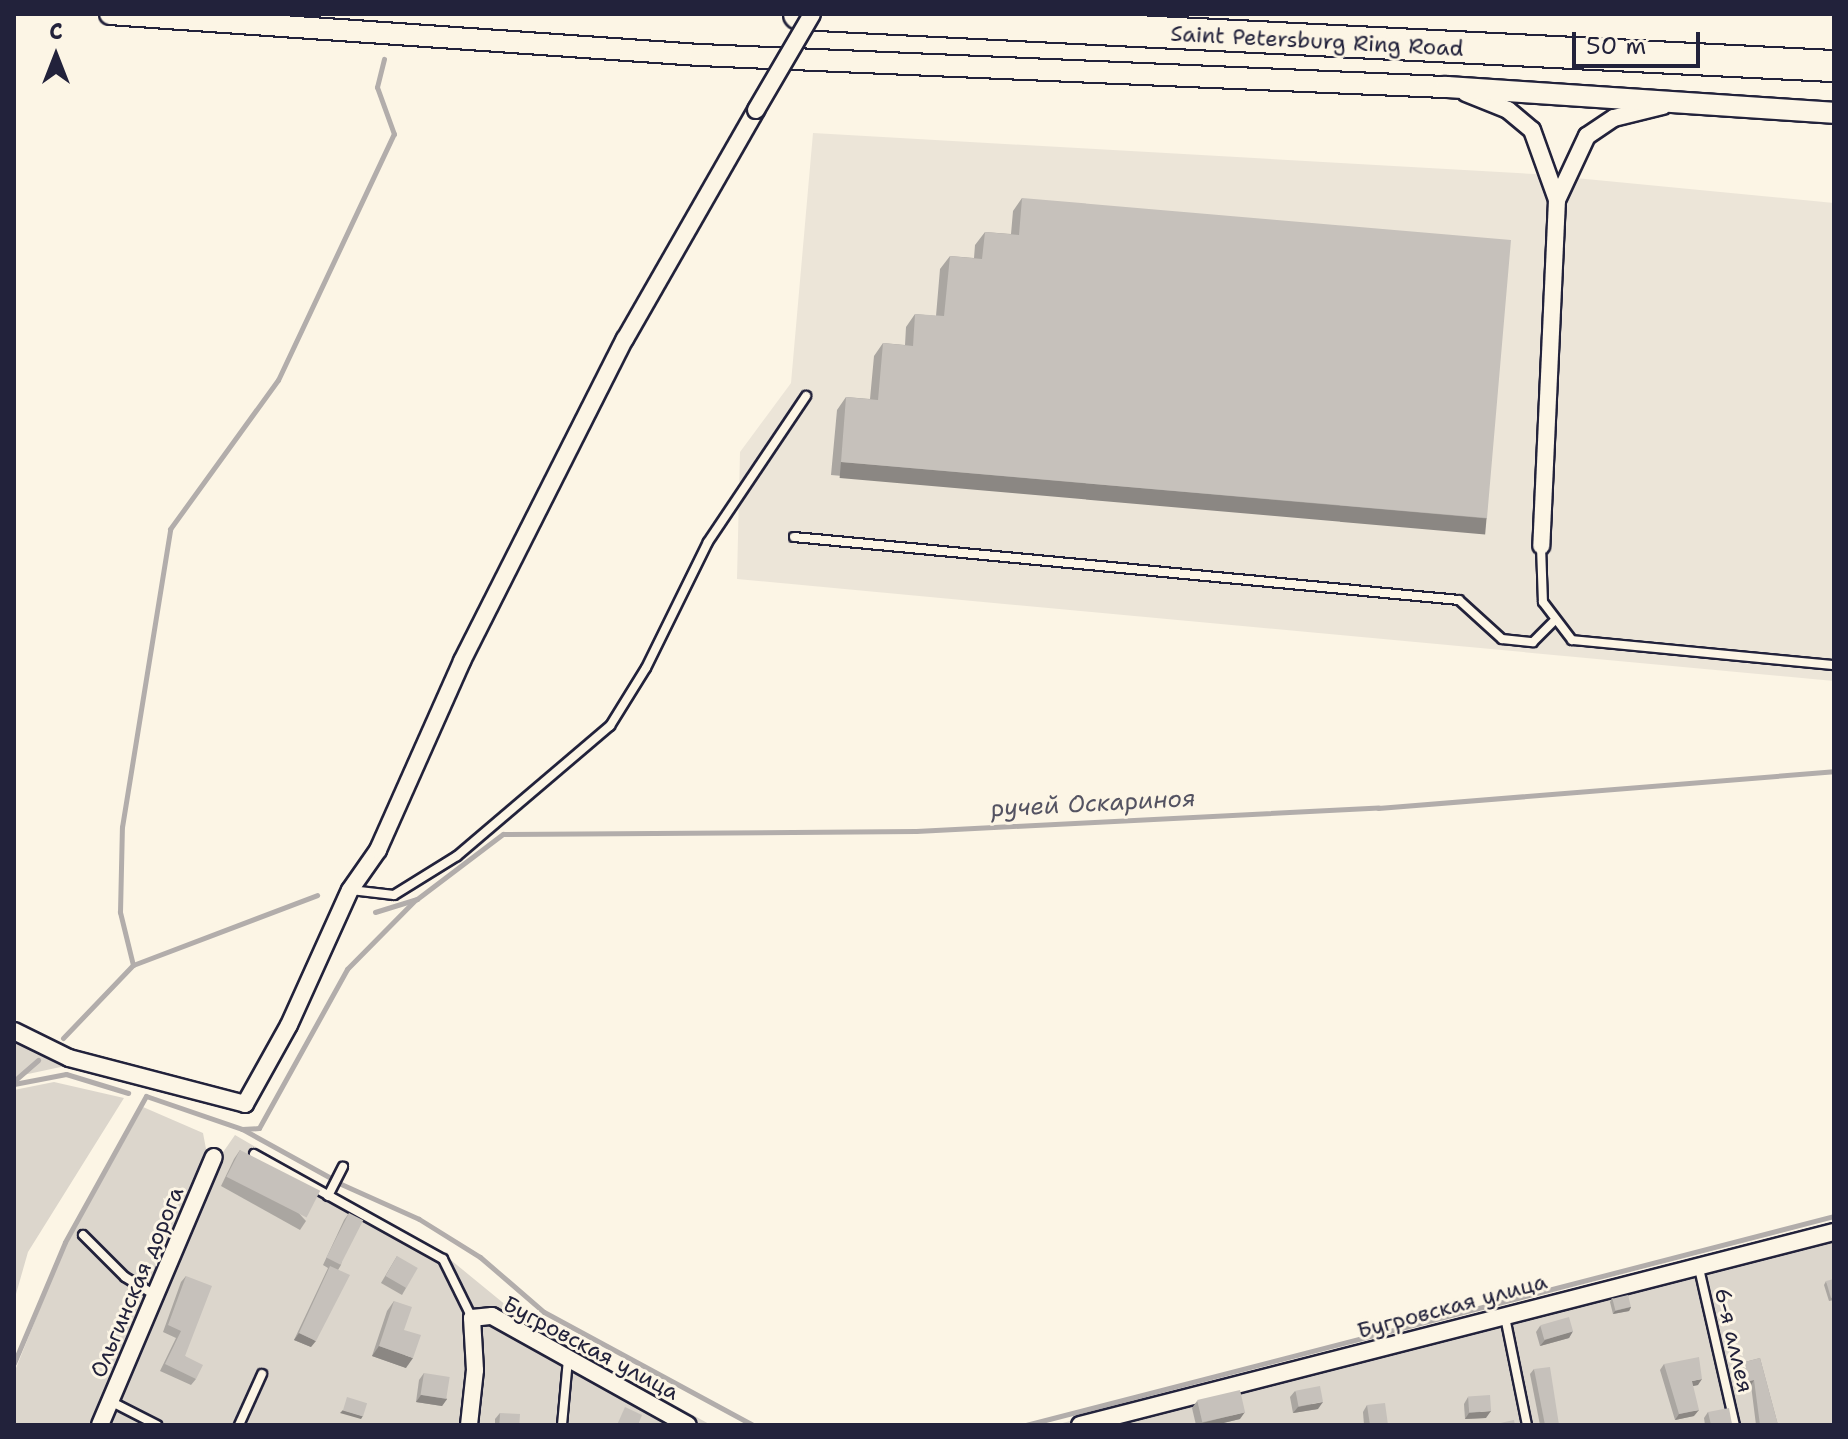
<!DOCTYPE html>
<html>
<head>
<meta charset="utf-8">
<style>
  body { margin:0 }
  #map { position:relative; width:1848px; height:1439px; overflow:hidden; background:#fcf5e5; font-family:"Shantell Sans",sans-serif }
  div>[style] { position:absolute }
  [style*='--x'] { left:calc(var(--x)*1px); top:calc(var(--y)*1px); width:calc(var(--w)*1px); rotate:calc(var(--a)*1deg) }
  .built>* { inset:0; background:#ece5d8 }
  .green>* { inset:0; background:#dcd6cc }
  .stream>* { height:5px; margin:-2.5px; padding:0 2.5px; transform-origin:2.5px; border-radius:2.5px; background:#b2adab }
  .roads { filter:drop-shadow(2px 0 #22223b) drop-shadow(-2px 0 #22223b) drop-shadow(0 2px #22223b) drop-shadow(0 -2px #22223b) }
  .service>* { height:8px; margin:-4px; padding:0 4px; transform-origin:4px; border-radius:4px; background:#fcf5e5 }
  .minor>* { height:16px; margin:-8px; padding:0 8px; transform-origin:8px; border-radius:8px; background:#fcf5e5 }
  .tertiary>* { height:20px; margin:-10px; padding:0 10px; transform-origin:10px; border-radius:10px; background:#fcf5e5 }
  .motorway>* { height:30px; margin:-15px; padding:0 15px; transform-origin:15px; border-radius:15px; background:#fcf5e5 }
  .bridges { filter:drop-shadow(2px 0 #22223b) drop-shadow(-2px 0 #22223b) drop-shadow(0 2px #22223b) drop-shadow(0 -2px #22223b) }
  .minor-bridge>* { height:16px; margin:-8px; padding:0 8px; transform-origin:8px; border-radius:8px; background:#fcf5e5 }
  .wall>* { inset:0; background:#aaa6a1 }
  .shaded-wall>* { inset:0; background:#8b8783; transform-origin:0 0 }
  .building>* { inset:0; background:#c6c1bb; transform-origin:0 0 }
  span { translate:-50% -50%; white-space:nowrap; text-align:center; line-height:1.15; -webkit-text-stroke:6px #fcf5e5; paint-order:stroke }
  .street-label { font-size:22px; color:#22223b }
  .water-label { font-size:24px; color:#545362; font-style:italic }
  .frame { position:absolute; inset:0; border:16px solid #22223b; pointer-events:none }
  .north { position:absolute; left:16px; top:16px; width:80px; height:80px; -webkit-text-stroke:6px #fcf5e5; paint-order:stroke; rotate:0deg; font-size:22px; font-weight:700; line-height:32px; text-align:center; color:#22223b }
  .north::after { content:''; display:block; margin:auto; width:28px; height:36px; background:#22223b; clip-path:polygon(50% 0,100% 100%,50% 72%,0 100%) }
  .scale { position:absolute; left:1572px; top:32px; width:128px; height:36px; box-sizing:border-box; border:4px solid #22223b; border-top:0; padding-left:10px; font-size:24px; line-height:28px; white-space:nowrap; color:#22223b; -webkit-text-stroke:6px #fcf5e5; paint-order:stroke }
</style>
</head>
<body>
<div id="map">
  <div class="built">
    <i style="clip-path:polygon(813px 133px,1534px 174px,1834px 203px,1834px 681px,737px 579px,740px 452px,791px 383px)"></i>
  </div>
  <div class="green">
    <i style="clip-path:polygon(14px 1040px,70px 1065px,14px 1077px)"></i>
    <i style="clip-path:polygon(54px 1082px,124px 1098px,28px 1252px,14px 1301px,14px 1090px)"></i>
    <i style="clip-path:polygon(143px 1107px,203px 1133px,207px 1154px,219px 1158px,235px 1135px,452px 1261px,534px 1328px,711px 1425px,14px 1425px,14px 1373px,64px 1249px)"></i>
    <i style="clip-path:polygon(1834px 1222px,1834px 1425px,1055px 1425px)"></i>
  </div>
  <div class="stream">
    <i style="--x:375;--y:912;--w:44;--a:-17.2"></i>
    <i style="--x:417;--y:899;--w:108;--a:-37.1"></i>
    <i style="--x:503;--y:834;--w:413;--a:-0.4"></i>
    <i style="--x:916;--y:831;--w:463;--a:-2.9"></i>
    <i style="--x:1378;--y:808;--w:457;--a:-4.6"></i>
    <i style="--x:133;--y:965;--w:55;--a:-103.8"></i>
    <i style="--x:120;--y:912;--w:85;--a:-88.7"></i>
    <i style="--x:122;--y:827;--w:302;--a:-80.8"></i>
    <i style="--x:170;--y:529;--w:184;--a:-54.1"></i>
    <i style="--x:278;--y:380;--w:272;--a:-64.8"></i>
    <i style="--x:394;--y:134;--w:50;--a:-109.9"></i>
    <i style="--x:377;--y:87;--w:29;--a:-76"></i>
    <i style="--x:63;--y:1038;--w:101;--a:-46.2"></i>
    <i style="--x:133;--y:965;--w:197;--a:-20.8"></i>
    <i style="--x:14;--y:1081;--w:32;--a:-41"></i>
    <i style="--x:14;--y:1084;--w:53;--a:-10.9"></i>
    <i style="--x:66;--y:1074;--w:65;--a:17"></i>
    <i style="--x:329;--y:1177;--w:99;--a:-151.1"></i>
    <i style="--x:242;--y:1129;--w:17;--a:-3"></i>
    <i style="--x:259;--y:1128;--w:182;--a:-61"></i>
    <i style="--x:347;--y:969;--w:97;--a:-45.4"></i>
    <i style="--x:341;--y:1184;--w:85;--a:24.2"></i>
    <i style="--x:419;--y:1219;--w:72;--a:31.9"></i>
    <i style="--x:480;--y:1257;--w:84;--a:40.7"></i>
    <i style="--x:544;--y:1312;--w:238;--a:28.4"></i>
    <i style="--x:14;--y:1363;--w:131;--a:-67.1"></i>
    <i style="--x:65;--y:1242;--w:167;--a:-61"></i>
    <i style="--x:146;--y:1096;--w:102;--a:19"></i>
    <i style="--x:1026;--y:1425;--w:835;--a:-14.5"></i>
  </div>
  <div class="roads">
    <div class="service">
      <i style="--x:794;--y:537;--w:668;--a:5.41"></i>
      <i style="--x:1459;--y:600;--w:58;--a:42.2"></i>
      <i style="--x:1502;--y:639;--w:31;--a:6"></i>
      <i style="--x:1533;--y:642;--w:30;--a:-45"></i>
      <i style="--x:1541;--y:546;--w:56;--a:88"></i>
      <i style="--x:1543;--y:602;--w:48;--a:52.7"></i>
      <i style="--x:1572;--y:640;--w:263;--a:5.5"></i>
      <i style="--x:351;--y:890;--w:43;--a:6.6"></i>
      <i style="--x:394;--y:895;--w:74;--a:-31.8"></i>
      <i style="--x:457;--y:856;--w:201;--a:-40.4"></i>
      <i style="--x:610;--y:726;--w:68;--a:-58.2"></i>
      <i style="--x:646;--y:668;--w:140;--a:-63.8"></i>
      <i style="--x:708;--y:542;--w:176;--a:-56.1"></i>
      <i style="--x:254;--y:1154;--w:216;--a:29.1"></i>
      <i style="--x:443;--y:1259;--w:66;--a:63.8"></i>
      <i style="--x:328;--y:1196;--w:33;--a:-63"></i>
      <i style="--x:83;--y:1235;--w:59;--a:45"></i>
      <i style="--x:125;--y:1277;--w:35;--a:31"></i>
      <i style="--x:1698;--y:1264;--w:165;--a:77.1"></i>
      <i style="--x:1505;--y:1317;--w:110;--a:78.5"></i>
      <i style="--x:110;--y:1401;--w:53;--a:27.1"></i>
      <i style="--x:239;--y:1425;--w:56;--a:-65.7"></i>
      <i style="--x:562;--y:1425;--w:66;--a:-84.8"></i>
    </div>
    <div class="minor">
      <i style="--x:1466;--y:93;--w:45;--a:22"></i>
      <i style="--x:1508;--y:110;--w:31;--a:40"></i>
      <i style="--x:1532;--y:130;--w:74;--a:70.3"></i>
      <i style="--x:1557;--y:200;--w:346;--a:92.6"></i>
      <i style="--x:1557;--y:200;--w:71;--a:-64.9"></i>
      <i style="--x:1587;--y:136;--w:32;--a:-34"></i>
      <i style="--x:1614;--y:118;--w:50;--a:-13.8"></i>
      <i style="--x:14;--y:1031;--w:61;--a:26.1"></i>
      <i style="--x:69;--y:1058;--w:182;--a:14.6"></i>
      <i style="--x:245;--y:1104;--w:90;--a:-60.9"></i>
      <i style="--x:289;--y:1025;--w:148;--a:-65.7"></i>
      <i style="--x:350;--y:890;--w:49;--a:-55"></i>
      <i style="--x:378;--y:850;--w:207;--a:-66"></i>
      <i style="--x:462;--y:661;--w:361;--a:-63.2"></i>
      <i style="--x:625;--y:339;--w:264;--a:-60.2"></i>
      <i style="--x:100;--y:1425;--w:291;--a:-67"></i>
      <i style="--x:469;--y:1425;--w:55;--a:-83.8"></i>
      <i style="--x:475;--y:1370;--w:52;--a:-93.3"></i>
      <i style="--x:472;--y:1318;--w:20;--a:-6"></i>
      <i style="--x:492;--y:1316;--w:224;--a:29.1"></i>
      <i style="--x:1080;--y:1425;--w:778;--a:-14.36"></i>
    </div>
    <div class="tertiary">
      <i style="--x:110;--y:14;--w:591;--a:3.98"></i>
      <i style="--x:700;--y:55;--w:747;--a:2.46"></i>
      <i style="--x:1446;--y:87;--w:389;--a:3.8"></i>
    </div>
    <div class="motorway">
      <i style="--x:799;--y:14;--w:1036;--a:2.88"></i>
    </div>
  </div>
  <div class="bridges">
    <div class="minor-bridge">
      <i style="--x:756;--y:110;--w:111;--a:-59.7"></i>
    </div>
  </div>
  <div class="wall">
    <i style="clip-path:polygon(1022px 198px,1487px 518px,1478px 531px,831px 475px,837px 410px,846px 397px,870px 399px,874px 356px,883px 343px,905px 345px,906px 327px,915px 314px,936px 316px,940px 269px,950px 256px,974px 258px,975px 245px,985px 232px,1011px 234px,1013px 211px)"></i>
    <i style="clip-path:polygon(240px 1150px,306px 1221px,300px 1230px,221px 1186px,234px 1159px)"></i>
    <i style="clip-path:polygon(349px 1213px,341px 1265px,338px 1270px,311px 1347px,294px 1340px,328px 1268px,323px 1265px,344px 1220px)"></i>
    <i style="clip-path:polygon(397px 1256px,406px 1288px,402px 1295px,381px 1283px)"></i>
    <i style="clip-path:polygon(186px 1276px,185px 1356px,196px 1379px,191px 1385px,160px 1371px,176px 1338px,163px 1332px,181px 1282px)"></i>
    <i style="clip-path:polygon(1826px 1281px,1834px 1300px,1829px 1301px,1824px 1285px)"></i>
    <i style="clip-path:polygon(1612px 1298px,1631px 1307px,1629px 1311px,1613px 1314px,1610px 1302px)"></i>
    <i style="clip-path:polygon(394px 1301px,404px 1330px,406px 1368px,372px 1356px,387px 1311px)"></i>
    <i style="clip-path:polygon(1540px 1326px,1573px 1331px,1569px 1338px,1540px 1346px,1536px 1332px)"></i>
    <i style="clip-path:polygon(1760px 1358px,1778px 1425px,1756px 1425px,1751px 1385px,1742px 1387px,1737px 1368px,1741px 1363px)"></i>
    <i style="clip-path:polygon(1664px 1364px,1698px 1385px,1693px 1386px,1694px 1416px,1675px 1420px,1660px 1370px)"></i>
    <i style="clip-path:polygon(1534px 1369px,1559px 1425px,1540px 1425px,1530px 1374px)"></i>
    <i style="clip-path:polygon(424px 1373px,447px 1399px,442px 1406px,416px 1402px,419px 1380px)"></i>
    <i style="clip-path:polygon(1295px 1391px,1318px 1409px,1293px 1413px,1290px 1397px)"></i>
    <i style="clip-path:polygon(1468px 1397px,1486px 1418px,1465px 1419px,1464px 1404px)"></i>
    <i style="clip-path:polygon(1197px 1401px,1240px 1419px,1215px 1425px,1196px 1425px,1192px 1408px)"></i>
    <i style="clip-path:polygon(1367px 1405px,1388px 1425px,1364px 1425px,1363px 1412px)"></i>
    <i style="clip-path:polygon(1708px 1412px,1732px 1424px,1731px 1425px,1705px 1425px,1704px 1418px)"></i>
    <i style="clip-path:polygon(500px 1413px,519px 1425px,495px 1425px,495px 1419px)"></i>
  </div>
  <div class="shaded-wall">
    <i style="left:841px;top:462px;width:648px;height:16px;rotate:5deg"></i>
    <i style="clip-path:polygon(1631px 1307px,1629px 1311px,1613px 1314px,1615px 1311px)"></i>
    <i style="clip-path:polygon(1573px 1331px,1569px 1338px,1540px 1346px,1545px 1340px)"></i>
    <i style="clip-path:polygon(299px 1333px,316px 1341px,311px 1347px,294px 1340px)"></i>
    <i style="clip-path:polygon(379px 1346px,413px 1358px,406px 1368px,372px 1356px)"></i>
    <i style="clip-path:polygon(1702px 1379px,1698px 1385px,1688px 1387px,1692px 1381px)"></i>
    <i style="clip-path:polygon(1754px 1380px,1751px 1385px,1742px 1387px,1746px 1382px)"></i>
    <i style="clip-path:polygon(421px 1395px,447px 1399px,442px 1406px,416px 1402px)"></i>
    <i style="clip-path:polygon(1323px 1402px,1318px 1409px,1293px 1413px,1298px 1407px)"></i>
    <i style="clip-path:polygon(343px 1410px,363px 1416px,361px 1419px,340px 1413px)"></i>
    <i style="clip-path:polygon(1699px 1410px,1694px 1416px,1675px 1420px,1679px 1414px)"></i>
    <i style="clip-path:polygon(1491px 1411px,1486px 1418px,1465px 1419px,1469px 1413px)"></i>
    <i style="clip-path:polygon(1245px 1412px,1240px 1419px,1215px 1425px,1200px 1425px,1202px 1423px)"></i>
  </div>
  <div class="building">
    <i style="clip-path:polygon(1022px 198px,1511px 240px,1487px 518px,841px 462px,846px 397px,878px 400px,883px 343px,913px 346px,915px 314px,944px 316px,950px 256px,982px 259px,985px 232px,1019px 235px)"></i>
    <i style="left:240px;top:1150px;width:90px;height:30px;rotate:27deg"></i>
    <i style="left:349px;top:1213px;width:16px;height:50px;rotate:27deg"></i>
    <i style="left:397px;top:1256px;width:24px;height:23px;rotate:30deg"></i>
    <i style="clip-path:polygon(330px 1266px,350px 1275px,316px 1341px,299px 1333px)"></i>
    <i style="clip-path:polygon(186px 1276px,212px 1286px,185px 1356px,203px 1365px,196px 1379px,165px 1364px,181px 1331px,168px 1325px)"></i>
    <i style="clip-path:polygon(1834px 1279px,1834px 1297px,1831px 1298px,1826px 1281px)"></i>
    <i style="left:1628px;top:1295px;width:12px;height:16px;rotate:76deg"></i>
    <i style="clip-path:polygon(394px 1301px,412px 1307px,404px 1330px,421px 1335px,413px 1358px,379px 1346px)"></i>
    <i style="left:1569px;top:1317px;width:15px;height:30px;rotate:74deg"></i>
    <i style="clip-path:polygon(1699px 1357px,1702px 1379px,1692px 1381px,1699px 1410px,1679px 1414px,1664px 1364px)"></i>
    <i style="clip-path:polygon(1760px 1358px,1778px 1425px,1760px 1425px,1754px 1380px,1746px 1382px,1741px 1363px)"></i>
    <i style="clip-path:polygon(1550px 1367px,1559px 1425px,1545px 1425px,1534px 1369px)"></i>
    <i style="left:424px;top:1373px;width:26px;height:22px;rotate:9deg"></i>
    <i style="left:1320px;top:1386px;width:16px;height:25px;rotate:79deg"></i>
    <i style="left:1240px;top:1390px;width:23px;height:44px;rotate:77deg"></i>
    <i style="left:1490px;top:1395px;width:16px;height:22px;rotate:86deg"></i>
    <i style="left:347px;top:1397px;width:21px;height:14px;rotate:17deg"></i>
    <i style="clip-path:polygon(1385px 1403px,1388px 1425px,1370px 1425px,1367px 1405px)"></i>
    <i style="clip-path:polygon(625px 1407px,642px 1415px,638px 1425px,617px 1425px)"></i>
    <i style="clip-path:polygon(1729px 1408px,1732px 1424px,1711px 1425px,1708px 1412px)"></i>
    <i style="left:500px;top:1413px;width:20px;height:12px;rotate:3deg"></i>
    <i style="clip-path:polygon(1514px 1420px,1515px 1425px,1496px 1425px,1496px 1424px)"></i>
  </div>
  <div class="street-label">
    <span style="left:1317px;top:41px;rotate:3deg">Saint Petersburg Ring Road</span>
    <span style="left:137px;top:1282px;rotate:-67deg">Ольгинская дорога</span>
    <span style="left:1452px;top:1306px;rotate:-15deg">Бугровская улица</span>
    <span style="left:1734px;top:1340px;rotate:77deg">6-я аллея</span>
    <span style="left:591px;top:1348px;rotate:28deg">Бугровская улица</span>
  </div>
  <div class="water-label">
    <span style="left:1093px;top:804px;rotate:-3deg">ручей Оскариноя</span>
  </div>
  <div class="frame"></div>
  <div class="north">С</div>
  <div class="scale">50 m</div>
</div>
</body>
</html>
